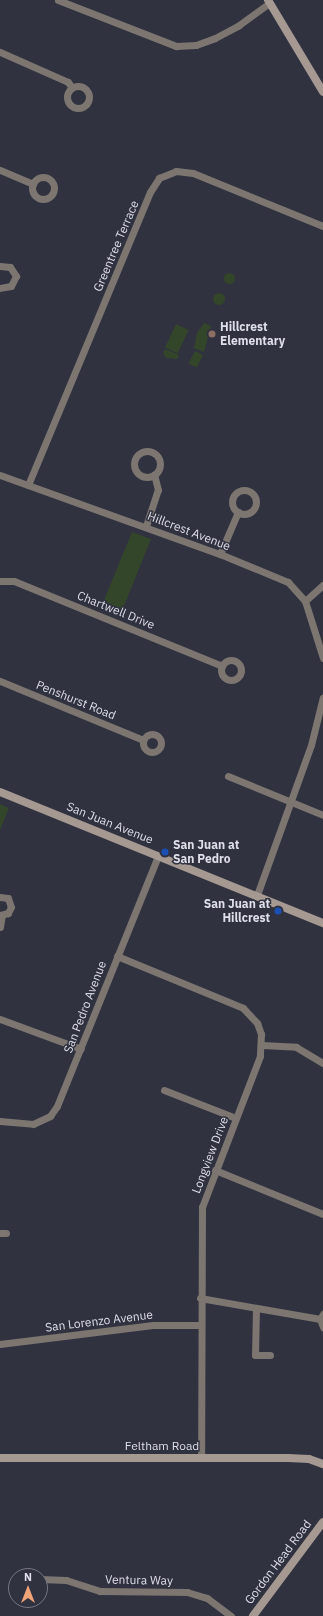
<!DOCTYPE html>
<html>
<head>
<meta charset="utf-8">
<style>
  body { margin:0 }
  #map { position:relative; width:323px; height:1616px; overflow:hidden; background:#303240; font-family:"IBM Plex Sans",sans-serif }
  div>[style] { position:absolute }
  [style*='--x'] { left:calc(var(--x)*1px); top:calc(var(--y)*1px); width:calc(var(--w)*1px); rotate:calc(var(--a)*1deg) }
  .green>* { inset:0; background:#334629; transform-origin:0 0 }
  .round { border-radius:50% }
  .street>* { height:7px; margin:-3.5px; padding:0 3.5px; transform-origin:3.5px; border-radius:3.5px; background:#7c7570 }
  .street>.ring { margin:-3.5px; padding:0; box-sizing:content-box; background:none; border:7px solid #7c7570; border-radius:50% }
  .secondary>* { height:8px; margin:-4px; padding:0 4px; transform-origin:4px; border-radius:4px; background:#a59992 }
  .dots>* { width:11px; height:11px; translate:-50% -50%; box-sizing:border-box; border:2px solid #303240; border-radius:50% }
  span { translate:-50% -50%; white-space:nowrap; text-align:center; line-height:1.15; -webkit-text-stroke:3px #303240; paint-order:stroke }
  .street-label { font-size:12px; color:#dedfe9 }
  .poi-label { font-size:12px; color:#dedfe9; font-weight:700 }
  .left { translate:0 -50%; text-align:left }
  .right { translate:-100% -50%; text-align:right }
  .north { position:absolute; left:8px; top:1568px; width:40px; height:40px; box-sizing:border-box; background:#303240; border:1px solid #767784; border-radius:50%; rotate:0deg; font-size:11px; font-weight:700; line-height:16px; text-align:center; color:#dedfe9 }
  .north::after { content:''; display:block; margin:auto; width:14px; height:18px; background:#efa377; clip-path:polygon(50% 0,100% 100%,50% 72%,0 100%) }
</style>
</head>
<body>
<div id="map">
  <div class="green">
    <i class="round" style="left:223.5px;top:272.5px;width:11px;height:11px"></i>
    <i class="round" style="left:213px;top:293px;width:12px;height:12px"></i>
    <i style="clip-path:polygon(204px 323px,211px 326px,204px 352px,194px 348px,197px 333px)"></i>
    <i style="left:176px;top:324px;width:14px;height:26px;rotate:25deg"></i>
    <i style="clip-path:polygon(165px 349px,179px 355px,177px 359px,166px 358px,163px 353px)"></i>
    <i style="left:195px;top:351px;width:9px;height:14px;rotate:27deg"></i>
    <i style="clip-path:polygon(132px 532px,151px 539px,124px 606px,124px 613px,129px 616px,102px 605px)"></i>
    <i style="clip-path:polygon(0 804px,9px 808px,0 830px)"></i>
  </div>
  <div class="street">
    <i style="--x:58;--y:0;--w:127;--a:21.3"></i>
    <i style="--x:176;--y:46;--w:20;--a:-3"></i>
    <i style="--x:196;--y:45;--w:20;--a:-20"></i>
    <i style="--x:215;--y:38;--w:27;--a:-28"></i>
    <i style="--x:239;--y:25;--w:37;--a:-36"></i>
    <i style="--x:0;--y:52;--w:74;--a:23.8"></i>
    <i style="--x:68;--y:82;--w:7;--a:56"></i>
    <i class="ring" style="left:67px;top:86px;width:15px;height:15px"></i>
    <i style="--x:0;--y:170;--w:36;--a:23"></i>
    <i class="ring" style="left:32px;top:177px;width:15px;height:15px"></i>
    <i style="--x:0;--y:266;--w:10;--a:6"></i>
    <i style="--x:10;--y:267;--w:11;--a:56"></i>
    <i style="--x:16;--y:276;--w:11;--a:117"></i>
    <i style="--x:11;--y:286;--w:11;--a:170"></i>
    <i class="ring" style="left:134px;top:451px;width:19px;height:19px"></i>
    <i style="--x:0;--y:475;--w:234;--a:19.8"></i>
    <i style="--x:220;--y:554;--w:74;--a:22.4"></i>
    <i style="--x:288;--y:582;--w:25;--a:48"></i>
    <i style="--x:305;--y:601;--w:60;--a:72.5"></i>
    <i style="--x:28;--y:485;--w:317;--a:-67.4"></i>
    <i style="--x:150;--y:192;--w:17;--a:-57"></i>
    <i style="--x:159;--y:178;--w:18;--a:-22"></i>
    <i style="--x:176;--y:171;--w:17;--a:7"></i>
    <i style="--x:193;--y:173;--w:140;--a:22.2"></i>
    <i class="ring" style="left:232px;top:490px;width:17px;height:17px"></i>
    <i style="--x:146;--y:526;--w:38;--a:-72"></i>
    <i style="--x:158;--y:490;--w:16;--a:-104"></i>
    <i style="--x:220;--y:554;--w:46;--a:-66.8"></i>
    <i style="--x:0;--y:581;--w:14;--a:0"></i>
    <i style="--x:14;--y:581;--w:225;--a:22.2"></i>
    <i style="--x:305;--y:601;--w:24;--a:-42"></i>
    <i class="ring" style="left:221px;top:660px;width:13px;height:13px"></i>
    <i style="--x:0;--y:681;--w:155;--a:22.4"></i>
    <i class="ring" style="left:143px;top:734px;width:11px;height:11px"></i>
    <i style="--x:228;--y:776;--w:103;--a:22.3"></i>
    <i style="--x:257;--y:895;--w:159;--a:-70.2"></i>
    <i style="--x:311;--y:745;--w:49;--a:-76"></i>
    <i style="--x:0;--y:897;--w:8;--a:7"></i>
    <i style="--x:8;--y:898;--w:9;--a:72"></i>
    <i style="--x:11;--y:907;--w:7;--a:117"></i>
    <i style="--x:8;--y:913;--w:8;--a:166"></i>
    <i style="--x:0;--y:927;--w:12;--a:-81"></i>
    <i style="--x:117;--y:956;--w:136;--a:22.4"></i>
    <i style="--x:243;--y:1008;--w:21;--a:47"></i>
    <i style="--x:257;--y:1023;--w:12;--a:70"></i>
    <i style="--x:261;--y:1034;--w:22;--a:93"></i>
    <i style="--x:260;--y:1056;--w:162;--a:111"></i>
    <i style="--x:202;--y:1207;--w:251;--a:90.2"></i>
    <i style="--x:0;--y:1019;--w:86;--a:20.3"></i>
    <i style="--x:262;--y:1045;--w:34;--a:3"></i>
    <i style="--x:296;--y:1047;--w:31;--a:31"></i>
    <i style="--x:164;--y:1090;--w:77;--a:21.3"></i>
    <i style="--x:0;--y:1121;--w:33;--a:5"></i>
    <i style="--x:33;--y:1124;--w:19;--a:-25"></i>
    <i style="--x:50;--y:1116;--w:12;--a:-55"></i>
    <i style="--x:57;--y:1106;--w:270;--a:-68"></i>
    <i style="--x:215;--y:1170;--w:117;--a:22.2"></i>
    <i style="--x:0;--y:1233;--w:6;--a:0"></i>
    <i style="--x:200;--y:1298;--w:122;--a:9.9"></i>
    <i style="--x:256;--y:1308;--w:47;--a:91.2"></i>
    <i style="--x:255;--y:1355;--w:15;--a:0"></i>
    <i style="--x:323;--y:1314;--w:6;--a:121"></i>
    <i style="--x:320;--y:1319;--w:9;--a:69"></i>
    <i style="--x:0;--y:1344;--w:154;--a:-7.1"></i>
    <i style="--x:153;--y:1325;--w:48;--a:0"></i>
    <i style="--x:40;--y:1579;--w:26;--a:2"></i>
    <i style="--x:66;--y:1580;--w:36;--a:18"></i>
    <i style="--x:100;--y:1591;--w:87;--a:0.7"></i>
    <i style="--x:187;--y:1592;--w:21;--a:17"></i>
    <i style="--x:207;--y:1598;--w:30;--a:37"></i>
  </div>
  <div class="secondary">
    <i style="--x:268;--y:0;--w:107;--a:59.1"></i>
    <i style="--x:0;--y:792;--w:349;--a:22.1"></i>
    <i style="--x:0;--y:1458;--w:288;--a:0"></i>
    <i style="--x:288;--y:1458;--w:21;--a:3"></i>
    <i style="--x:309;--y:1459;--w:15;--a:20"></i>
    <i style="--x:253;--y:1616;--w:117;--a:-53.3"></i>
  </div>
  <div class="dots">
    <i style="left:212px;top:334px;background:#8d6e63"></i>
    <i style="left:165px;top:852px;background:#1a4fb4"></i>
    <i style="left:278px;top:911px;background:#1a4fb4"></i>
  </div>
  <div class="street-label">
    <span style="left:116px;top:246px;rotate:-67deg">Greentree Terrace</span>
    <span style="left:189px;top:531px;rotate:21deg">Hillcrest Avenue</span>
    <span style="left:116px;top:610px;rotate:22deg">Chartwell Drive</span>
    <span style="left:76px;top:700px;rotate:22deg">Penshurst Road</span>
    <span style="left:110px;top:823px;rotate:22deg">San Juan Avenue</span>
    <span style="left:85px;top:1007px;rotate:-69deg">San Pedro Avenue</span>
    <span style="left:210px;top:1155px;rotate:-69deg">Longview Drive</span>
    <span style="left:99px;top:1321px;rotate:-7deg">San Lorenzo Avenue</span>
    <span style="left:162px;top:1446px">Feltham Road</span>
    <span style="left:278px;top:1562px;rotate:-53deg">Gordon Head Road</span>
    <span style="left:139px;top:1580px;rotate:1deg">Ventura Way</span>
  </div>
  <div class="poi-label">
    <span class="left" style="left:220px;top:334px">Hillcrest<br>Elementary</span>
    <span class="left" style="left:173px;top:852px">San Juan at<br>San Pedro</span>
    <span class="right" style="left:270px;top:911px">San Juan at<br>Hillcrest</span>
  </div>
  <div class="north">N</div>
</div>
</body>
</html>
